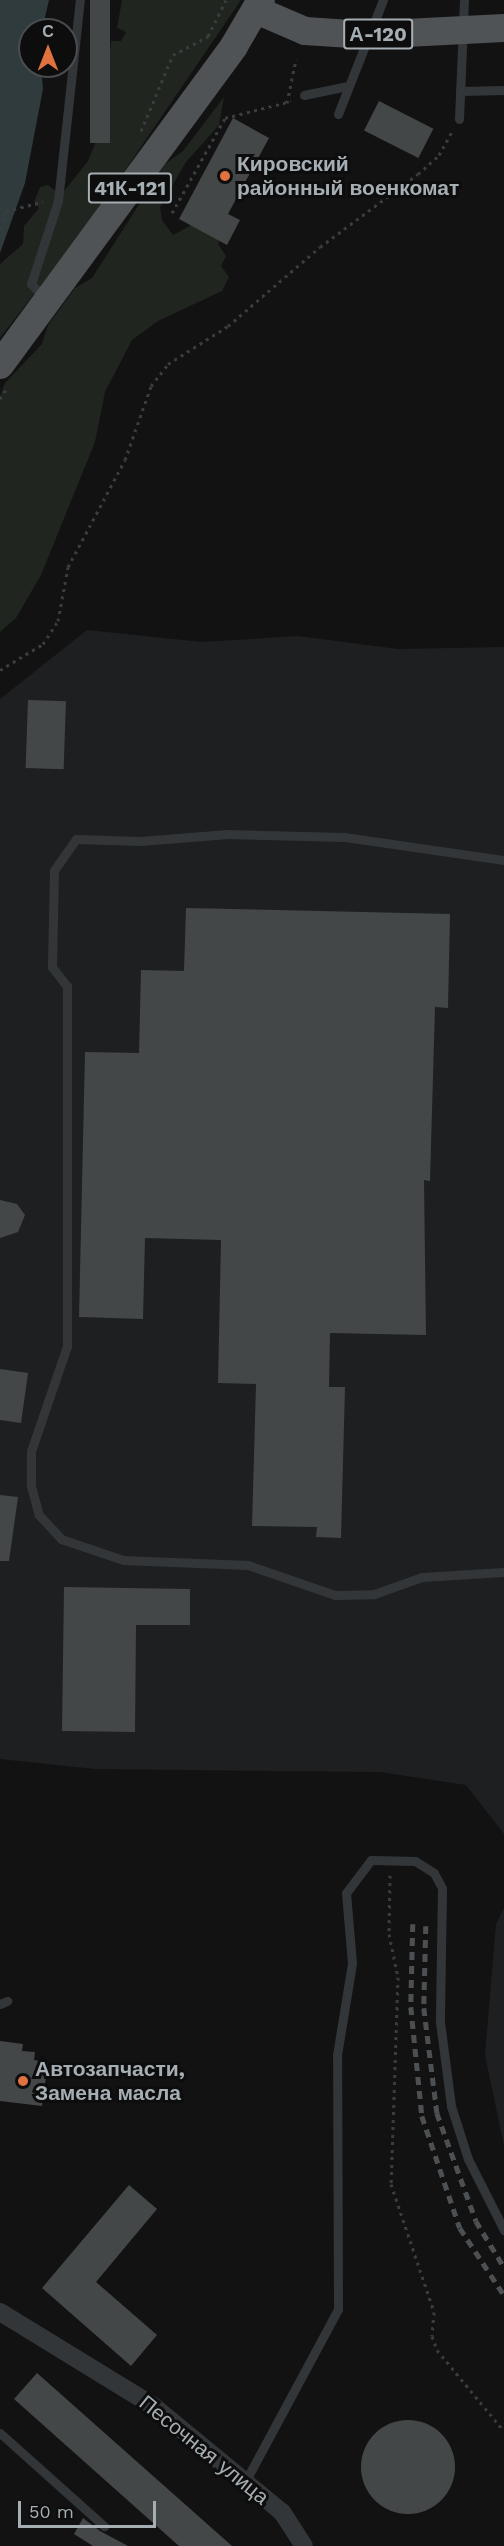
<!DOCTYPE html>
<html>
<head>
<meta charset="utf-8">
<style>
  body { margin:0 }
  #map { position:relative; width:504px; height:2546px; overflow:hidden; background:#121213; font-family:"Work Sans",sans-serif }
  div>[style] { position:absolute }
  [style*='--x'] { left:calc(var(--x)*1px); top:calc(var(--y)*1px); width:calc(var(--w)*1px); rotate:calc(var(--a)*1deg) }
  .built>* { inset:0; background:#1e1f20 }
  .green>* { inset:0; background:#20251f }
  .water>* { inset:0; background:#2f3b3c }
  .building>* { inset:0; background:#444748; transform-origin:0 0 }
  .round { border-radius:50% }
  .path>* { height:3px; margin-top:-1.5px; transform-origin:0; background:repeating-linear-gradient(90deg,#393d3f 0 3px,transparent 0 7.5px) }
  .lane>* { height:9px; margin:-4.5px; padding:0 4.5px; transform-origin:4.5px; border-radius:4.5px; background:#333638 }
  .street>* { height:18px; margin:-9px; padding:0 9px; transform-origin:9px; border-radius:9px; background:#333638 }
  .primary>* { height:28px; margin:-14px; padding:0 14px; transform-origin:14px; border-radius:14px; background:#505356 }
  .rail>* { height:4.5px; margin-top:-2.25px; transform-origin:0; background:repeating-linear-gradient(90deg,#4c5053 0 8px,transparent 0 14px) }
  .dots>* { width:16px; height:16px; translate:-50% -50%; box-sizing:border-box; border:3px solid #0d0d0e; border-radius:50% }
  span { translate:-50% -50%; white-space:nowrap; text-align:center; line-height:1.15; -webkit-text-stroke:6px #0d0d0e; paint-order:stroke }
  .shield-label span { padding:2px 4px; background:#0d0d0e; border:2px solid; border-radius:4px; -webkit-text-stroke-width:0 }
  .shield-label { font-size:20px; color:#a5aeb2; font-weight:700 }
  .poi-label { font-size:21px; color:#a5aeb2; font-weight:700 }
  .left { translate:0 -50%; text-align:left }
  .street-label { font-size:21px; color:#a5aeb2 }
  .north { position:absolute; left:18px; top:18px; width:60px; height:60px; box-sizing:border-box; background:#0d0d0e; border:2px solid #4a4d50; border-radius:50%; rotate:0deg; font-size:16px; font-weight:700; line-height:24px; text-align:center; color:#a5aeb2 }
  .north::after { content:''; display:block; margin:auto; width:21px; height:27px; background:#df723e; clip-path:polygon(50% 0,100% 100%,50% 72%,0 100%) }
  .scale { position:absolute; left:18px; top:2501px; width:138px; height:27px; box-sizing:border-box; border:3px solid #a5aeb2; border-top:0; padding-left:8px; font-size:18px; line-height:21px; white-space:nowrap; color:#a5aeb2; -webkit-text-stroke:4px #0d0d0e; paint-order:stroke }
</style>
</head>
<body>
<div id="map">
  <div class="built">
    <i style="clip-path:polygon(87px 630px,202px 642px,298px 636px,398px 649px,504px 647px,504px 1834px,466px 1785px,380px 1772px,95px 1769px,0 1759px,0 699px)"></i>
    <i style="clip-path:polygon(504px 1908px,504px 2146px,485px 2055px,496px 1924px)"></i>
  </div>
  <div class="green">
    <i style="clip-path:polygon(122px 0,241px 0,85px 229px,0 338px,0 264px,23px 244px,24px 226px,39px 208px,34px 202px,40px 187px,48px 185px,61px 195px,88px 161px,103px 124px,111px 41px,121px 41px,126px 32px,117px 28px)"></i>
    <i style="clip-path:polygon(224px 97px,219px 125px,186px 162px,160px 207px,162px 220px,173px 235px,197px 222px,221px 236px,218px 244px,226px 256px,221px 266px,229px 277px,222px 291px,158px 321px,132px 340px,105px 392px,95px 442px,41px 575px,16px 618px,0 632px,0 396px,5px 383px,42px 344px,48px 325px,75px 288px,92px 278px,165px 164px,183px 151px)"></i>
  </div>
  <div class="water">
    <i style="clip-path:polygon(0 0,49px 0,42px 30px,30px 30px,30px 66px,41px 66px,43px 89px,25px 183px,0 253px)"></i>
  </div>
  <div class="building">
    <i style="left:90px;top:0;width:20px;height:143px"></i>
    <i style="left:379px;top:101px;width:61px;height:33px;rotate:27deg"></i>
    <i style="clip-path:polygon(233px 118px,269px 138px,228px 214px,240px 220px,227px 245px,179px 219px)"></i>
    <i style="left:28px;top:700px;width:38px;height:68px;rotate:2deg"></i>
    <i style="clip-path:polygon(186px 908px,450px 914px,448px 1008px,435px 1007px,430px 1181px,424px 1180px,426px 1335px,330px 1333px,329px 1387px,345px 1387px,341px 1538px,316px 1537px,317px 1527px,252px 1526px,256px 1384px,218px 1383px,221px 1240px,145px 1238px,143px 1319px,79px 1317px,85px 1052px,139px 1053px,141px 970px,184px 971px)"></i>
    <i style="clip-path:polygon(0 1200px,17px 1204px,25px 1215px,18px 1232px,0 1238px)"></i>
    <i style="clip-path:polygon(0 1369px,28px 1373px,21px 1423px,0 1420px)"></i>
    <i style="clip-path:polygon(0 1495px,18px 1497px,9px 1561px,0 1561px)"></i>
    <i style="clip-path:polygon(64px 1587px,190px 1589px,190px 1625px,136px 1625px,135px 1732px,62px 1731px)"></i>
    <i style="clip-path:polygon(0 2041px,23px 2044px,22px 2051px,35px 2052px,34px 2060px,48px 2062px,42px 2106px,0 2101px)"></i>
    <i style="clip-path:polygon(129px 2185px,157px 2209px,96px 2282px,157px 2335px,131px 2366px,42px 2288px)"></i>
    <i style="clip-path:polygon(37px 2373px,232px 2546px,179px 2546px,14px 2399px)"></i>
    <i class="round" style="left:361px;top:2420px;width:94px;height:94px"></i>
    <i style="clip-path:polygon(83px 2518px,100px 2531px,128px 2546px,93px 2546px,74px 2534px)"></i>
  </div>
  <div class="path">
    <i style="--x:287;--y:103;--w:45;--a:-78.4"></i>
    <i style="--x:141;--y:131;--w:82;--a:-67.2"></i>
    <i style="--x:173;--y:55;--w:40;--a:-28"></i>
    <i style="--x:208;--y:36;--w:40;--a:-63.4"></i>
    <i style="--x:172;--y:213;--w:109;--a:-60.8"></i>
    <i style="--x:225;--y:118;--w:68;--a:-14.4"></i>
    <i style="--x:0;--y:229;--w:19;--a:-72"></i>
    <i style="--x:6;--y:211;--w:38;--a:-14"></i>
    <i style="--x:0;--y:399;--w:15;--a:-58"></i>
    <i style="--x:0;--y:670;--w:50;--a:-31.2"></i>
    <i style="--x:43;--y:644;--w:27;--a:-57"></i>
    <i style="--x:58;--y:621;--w:55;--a:-79.5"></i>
    <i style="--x:68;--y:567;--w:121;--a:-62"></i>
    <i style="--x:125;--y:460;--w:78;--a:-70.6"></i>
    <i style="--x:151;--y:386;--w:28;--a:-52"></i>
    <i style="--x:168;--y:364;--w:71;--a:-32.3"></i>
    <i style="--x:228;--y:326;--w:121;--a:-40.7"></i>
    <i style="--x:320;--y:247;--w:122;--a:-36.7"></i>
    <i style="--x:418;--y:174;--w:28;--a:-42"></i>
    <i style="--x:439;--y:155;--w:29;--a:-61"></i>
    <i style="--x:390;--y:1875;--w:59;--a:91"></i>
    <i style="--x:389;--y:1934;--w:44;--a:78.2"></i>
    <i style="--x:398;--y:1977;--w:207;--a:91.9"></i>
    <i style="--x:391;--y:2184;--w:135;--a:71.4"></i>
    <i style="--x:434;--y:2312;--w:24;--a:95"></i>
    <i style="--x:432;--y:2336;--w:15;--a:70"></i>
    <i style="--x:437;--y:2350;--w:105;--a:50.4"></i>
  </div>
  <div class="lane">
    <i style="--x:460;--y:91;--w:44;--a:-1.3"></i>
    <i style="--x:304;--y:95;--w:45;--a:-11.6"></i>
    <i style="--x:338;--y:114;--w:123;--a:-68.5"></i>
    <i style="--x:459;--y:119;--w:119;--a:-87.6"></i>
    <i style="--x:45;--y:298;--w:20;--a:-135"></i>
    <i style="--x:31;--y:284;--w:87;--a:-72"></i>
    <i style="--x:58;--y:201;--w:202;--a:-83.8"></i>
    <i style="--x:504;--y:860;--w:162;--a:-171.8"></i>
    <i style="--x:344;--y:837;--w:116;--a:-178.5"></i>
    <i style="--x:228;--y:834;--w:88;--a:175.5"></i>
    <i style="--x:140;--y:841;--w:64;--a:-178.2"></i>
    <i style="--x:76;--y:839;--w:39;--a:125"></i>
    <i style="--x:54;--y:871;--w:96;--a:91.2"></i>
    <i style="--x:52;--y:967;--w:24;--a:52"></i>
    <i style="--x:67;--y:986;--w:360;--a:90"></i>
    <i style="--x:67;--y:1346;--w:111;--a:108.9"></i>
    <i style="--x:31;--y:1451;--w:35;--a:90"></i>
    <i style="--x:31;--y:1486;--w:30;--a:75"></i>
    <i style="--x:39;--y:1515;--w:33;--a:47"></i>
    <i style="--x:61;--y:1539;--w:65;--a:18.7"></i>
    <i style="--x:123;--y:1560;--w:125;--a:2.3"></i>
    <i style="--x:248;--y:1565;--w:92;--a:19"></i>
    <i style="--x:335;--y:1595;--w:39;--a:-1"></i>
    <i style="--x:374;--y:1594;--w:51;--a:-19.5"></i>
    <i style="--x:422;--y:1577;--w:82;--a:-3.5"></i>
    <i style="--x:0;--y:2004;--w:8;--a:-23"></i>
    <i style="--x:0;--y:2433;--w:140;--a:41.8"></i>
    <i style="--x:245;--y:2482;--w:196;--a:-61.7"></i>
    <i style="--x:338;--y:2309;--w:254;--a:-90.2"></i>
    <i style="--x:337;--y:2055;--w:93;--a:-80.7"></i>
    <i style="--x:352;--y:1963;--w:70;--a:-94.9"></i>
    <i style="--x:346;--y:1893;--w:41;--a:-52.9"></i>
    <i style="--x:371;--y:1860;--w:44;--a:1.3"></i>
    <i style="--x:415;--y:1861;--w:22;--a:32"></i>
    <i style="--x:434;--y:1873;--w:17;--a:62"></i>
    <i style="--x:442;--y:1888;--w:134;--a:90.9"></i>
    <i style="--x:440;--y:2022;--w:85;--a:82.5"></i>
    <i style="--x:451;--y:2106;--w:56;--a:72.2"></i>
    <i style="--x:468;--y:2159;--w:80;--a:63.1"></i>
  </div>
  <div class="street">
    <i style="--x:0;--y:2312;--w:178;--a:31.5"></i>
    <i style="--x:152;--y:2405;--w:168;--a:39.5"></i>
    <i style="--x:282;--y:2512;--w:40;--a:57.1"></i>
  </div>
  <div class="primary">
    <i style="--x:256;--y:10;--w:53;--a:23.2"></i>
    <i style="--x:305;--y:31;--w:62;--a:3.7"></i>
    <i style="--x:367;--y:35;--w:137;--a:-2.9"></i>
    <i style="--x:0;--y:365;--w:396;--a:-53.7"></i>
    <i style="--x:234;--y:46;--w:53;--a:-59.6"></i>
  </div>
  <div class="rail">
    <i style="--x:413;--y:1924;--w:83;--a:91.4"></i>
    <i style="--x:411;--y:2007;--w:110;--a:84.2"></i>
    <i style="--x:422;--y:2116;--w:118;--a:71.3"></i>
    <i style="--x:460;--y:2228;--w:80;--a:56.7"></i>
    <i style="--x:426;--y:1926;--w:82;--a:91.4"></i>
    <i style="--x:424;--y:2008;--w:106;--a:82.9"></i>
    <i style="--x:437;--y:2113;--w:115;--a:70.1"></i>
    <i style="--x:476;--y:2221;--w:54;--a:58.7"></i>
  </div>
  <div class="dots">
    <i style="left:225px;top:176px;background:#df723e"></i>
    <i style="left:23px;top:2081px;background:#df723e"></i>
  </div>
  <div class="shield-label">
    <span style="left:378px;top:34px">А-120</span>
    <span style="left:130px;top:188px">41К-121</span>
  </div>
  <div class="poi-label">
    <span class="left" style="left:237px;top:176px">Кировский<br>районный военкомат</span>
    <span class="left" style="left:35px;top:2081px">Автозапчасти,<br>Замена масла</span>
  </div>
  <div class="street-label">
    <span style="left:204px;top:2450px;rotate:39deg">Песочная улица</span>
  </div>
  <div class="north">С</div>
  <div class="scale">50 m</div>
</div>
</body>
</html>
